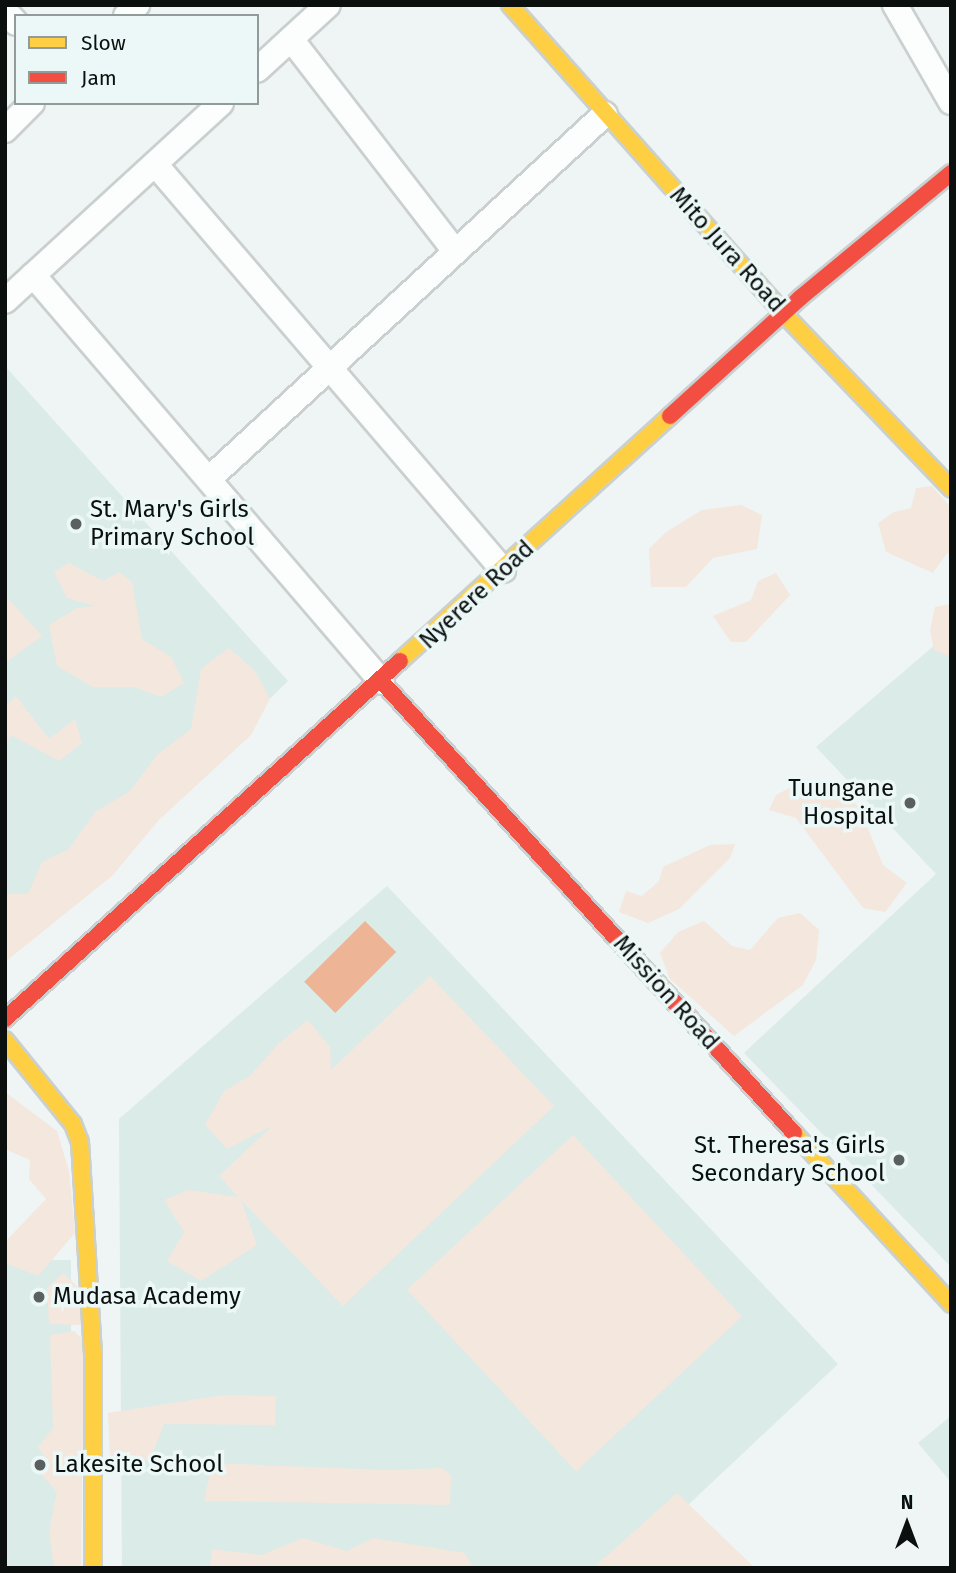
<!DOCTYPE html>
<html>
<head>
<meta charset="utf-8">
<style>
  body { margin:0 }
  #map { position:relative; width:956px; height:1573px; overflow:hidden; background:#eef5f4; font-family:"Fira Sans",sans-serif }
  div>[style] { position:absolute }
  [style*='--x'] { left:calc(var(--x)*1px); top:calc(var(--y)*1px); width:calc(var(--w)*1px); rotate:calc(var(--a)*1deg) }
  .built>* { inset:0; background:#dbebe8; transform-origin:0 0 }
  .green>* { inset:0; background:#f4e7de; transform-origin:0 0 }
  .water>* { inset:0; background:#edb596; transform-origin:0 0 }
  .roads { filter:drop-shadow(2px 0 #cad0cf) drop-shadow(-2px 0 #cad0cf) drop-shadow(0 2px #cad0cf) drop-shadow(0 -2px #cad0cf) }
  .street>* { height:24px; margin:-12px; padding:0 12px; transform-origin:12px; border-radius:12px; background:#fcfefd }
  .slow>* { height:16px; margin:-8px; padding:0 8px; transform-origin:8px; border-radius:8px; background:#ffcf43 }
  .jam>* { height:16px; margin:-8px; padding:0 8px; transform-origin:8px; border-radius:8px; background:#f24e42 }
  .dots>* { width:19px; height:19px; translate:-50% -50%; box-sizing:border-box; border:4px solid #ebf8f7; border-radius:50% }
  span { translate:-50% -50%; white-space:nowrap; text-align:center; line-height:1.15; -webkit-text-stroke:7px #ebf8f7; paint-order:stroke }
  .street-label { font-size:24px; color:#0b100f }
  .poi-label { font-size:24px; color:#0b100f }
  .left { translate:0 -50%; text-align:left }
  .right { translate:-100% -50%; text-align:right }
  .frame { position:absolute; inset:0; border:7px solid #0b100f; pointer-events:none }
  .legend { position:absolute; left:14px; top:14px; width:245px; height:91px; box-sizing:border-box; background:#ebf8f7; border:2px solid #919b9a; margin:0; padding:9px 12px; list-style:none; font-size:21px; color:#0b100f }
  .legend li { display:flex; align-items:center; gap:14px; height:35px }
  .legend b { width:35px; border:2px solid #919b9a }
  .north { position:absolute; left:872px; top:1489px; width:70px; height:70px; -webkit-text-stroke:5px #ebf8f7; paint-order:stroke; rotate:0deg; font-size:19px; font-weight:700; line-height:28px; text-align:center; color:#0b100f }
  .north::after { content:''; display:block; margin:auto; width:24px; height:32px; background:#0b100f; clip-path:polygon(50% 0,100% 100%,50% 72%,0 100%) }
</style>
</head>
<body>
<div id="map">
  <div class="built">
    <i style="clip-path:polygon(5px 366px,288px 681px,5px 956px)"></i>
    <i style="clip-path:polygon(951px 631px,951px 1267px,744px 1053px,936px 874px,816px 747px)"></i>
    <i style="clip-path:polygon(387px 886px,838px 1364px,621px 1568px,122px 1568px,119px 1119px)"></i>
    <i style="left:71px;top:1260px;width:308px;height:66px;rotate:90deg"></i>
    <i style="clip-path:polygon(951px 1416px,951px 1482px,918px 1443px)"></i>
  </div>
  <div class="green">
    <i style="clip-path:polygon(932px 486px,951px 508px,951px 555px,947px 553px,933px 573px,886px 552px,878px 523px,894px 512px,911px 508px,916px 488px)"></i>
    <i style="clip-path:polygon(741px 505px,762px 515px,757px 549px,713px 558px,686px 587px,651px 587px,649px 549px,666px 532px,702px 510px)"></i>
    <i style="clip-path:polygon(69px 563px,103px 581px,119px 572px,132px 582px,142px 639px,171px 657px,184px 683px,161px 697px,134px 687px,93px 687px,57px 666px,49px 625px,77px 608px,95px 606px,67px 598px,54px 572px)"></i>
    <i style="clip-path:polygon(776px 573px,790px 595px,746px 642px,731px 642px,713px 616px,751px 600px,758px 581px)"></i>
    <i style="clip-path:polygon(5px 595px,42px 636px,5px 663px)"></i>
    <i style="clip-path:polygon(951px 604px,951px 657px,934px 650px,930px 630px,935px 607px)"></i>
    <i style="clip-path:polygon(229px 648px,255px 671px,270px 699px,251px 735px,159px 820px,112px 876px,5px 962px,5px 894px,28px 894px,42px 862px,69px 849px,95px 812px,130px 791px,158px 754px,191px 729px,201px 669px)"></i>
    <i style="clip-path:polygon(16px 696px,49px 739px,75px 719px,82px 743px,59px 761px,11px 735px,5px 747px,5px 706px)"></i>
    <i style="clip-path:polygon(807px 779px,843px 791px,859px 807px,883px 865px,907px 883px,885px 912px,863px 908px,796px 818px,769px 810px,776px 795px)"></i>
    <i style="clip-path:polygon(735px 844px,730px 858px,679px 909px,648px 923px,619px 912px,626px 891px,642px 896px,659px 881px,663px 867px,710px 845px)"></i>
    <i style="clip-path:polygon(800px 913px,819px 930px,816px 960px,803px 985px,734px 1036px,670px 979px,660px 953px,678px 932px,704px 921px,732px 946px,750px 950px,778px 918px)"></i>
    <i style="clip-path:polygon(430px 976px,554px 1106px,343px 1306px,241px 1200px,257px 1245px,201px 1281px,167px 1261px,184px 1232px,164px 1200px,188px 1190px,238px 1197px,219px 1176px,272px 1126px,227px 1149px,205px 1125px,224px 1091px,251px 1075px,278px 1044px,308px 1020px,330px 1047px,331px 1070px)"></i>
    <i style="clip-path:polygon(5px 1092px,57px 1131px,69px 1171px,75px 1233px,38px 1276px,5px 1263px,5px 1242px,46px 1199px,29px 1179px,30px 1160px,5px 1149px)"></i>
    <i style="left:573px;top:1135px;width:248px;height:227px;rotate:47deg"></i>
    <i style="clip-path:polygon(63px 1273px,79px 1288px,82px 1325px,49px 1324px,47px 1288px)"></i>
    <i style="clip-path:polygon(74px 1331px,84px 1341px,81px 1568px,54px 1568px,49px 1531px,57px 1492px,40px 1473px,46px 1459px,38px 1447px,53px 1428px,50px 1335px)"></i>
    <i style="clip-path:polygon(223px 1395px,276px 1396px,275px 1425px,164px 1424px,150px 1460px,110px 1458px,108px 1413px)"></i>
    <i style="clip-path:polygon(212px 1463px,388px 1470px,442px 1468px,451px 1476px,450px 1505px,204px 1501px)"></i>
    <i style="clip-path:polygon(677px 1493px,754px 1567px,593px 1568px)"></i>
    <i style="clip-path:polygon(303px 1538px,347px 1551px,373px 1538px,465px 1553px,473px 1568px,210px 1568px,212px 1549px,261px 1555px)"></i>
  </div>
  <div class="water">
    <i style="left:365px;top:921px;width:44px;height:86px;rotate:45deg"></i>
  </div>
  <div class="roads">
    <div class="street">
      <i style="--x:895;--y:5;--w:112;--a:60"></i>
      <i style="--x:5;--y:11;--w:16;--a:47"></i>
      <i style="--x:126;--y:16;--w:16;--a:-45"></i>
      <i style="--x:291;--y:39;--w:268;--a:52.3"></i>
      <i style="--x:257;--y:70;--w:96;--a:-42.5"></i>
      <i style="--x:5;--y:130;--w:38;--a:-45"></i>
      <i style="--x:155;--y:164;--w:535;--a:49.4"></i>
      <i style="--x:33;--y:275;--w:536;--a:49.39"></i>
      <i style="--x:5;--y:301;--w:293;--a:-42.5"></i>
      <i style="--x:210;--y:478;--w:537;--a:-42.66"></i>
    </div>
    <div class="slow">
      <i style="--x:510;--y:5;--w:412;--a:48.4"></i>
      <i style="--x:783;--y:313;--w:243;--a:46.2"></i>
      <i style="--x:400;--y:661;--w:365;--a:-42.2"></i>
      <i style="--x:5;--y:1040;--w:108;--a:51"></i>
      <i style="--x:73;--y:1124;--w:19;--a:69"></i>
      <i style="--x:80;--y:1142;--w:210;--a:86.5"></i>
      <i style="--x:93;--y:1352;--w:216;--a:90"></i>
      <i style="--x:794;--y:1133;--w:232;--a:47.4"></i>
    </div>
    <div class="jam">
      <i style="--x:670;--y:416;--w:176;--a:-42.2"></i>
      <i style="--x:800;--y:298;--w:196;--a:-39.6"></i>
      <i style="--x:382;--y:682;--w:611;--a:47.59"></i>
      <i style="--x:5;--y:1019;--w:533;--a:-42.19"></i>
    </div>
  </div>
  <div class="dots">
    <i style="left:76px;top:524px;background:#5a605f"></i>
    <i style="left:910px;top:803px;background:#5a605f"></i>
    <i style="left:899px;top:1160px;background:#5a605f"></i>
    <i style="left:39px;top:1297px;background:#5a605f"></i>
    <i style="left:40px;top:1465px;background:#5a605f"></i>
  </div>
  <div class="street-label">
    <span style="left:727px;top:250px;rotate:48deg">Mito Jura Road</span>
    <span style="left:477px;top:595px;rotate:-43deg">Nyerere Road</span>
    <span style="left:666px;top:993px;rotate:48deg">Mission Road</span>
  </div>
  <div class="poi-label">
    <span class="left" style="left:90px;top:524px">St. Mary's Girls<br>Primary School</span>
    <span class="right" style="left:894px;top:803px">Tuungane<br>Hospital</span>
    <span class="right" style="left:885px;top:1160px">St. Theresa's Girls<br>Secondary School</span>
    <span class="left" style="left:53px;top:1297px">Mudasa Academy</span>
    <span class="left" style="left:54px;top:1465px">Lakesite School</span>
  </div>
  <div class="frame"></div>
  <ul class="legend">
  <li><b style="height:9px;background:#ffcf43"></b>Slow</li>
  <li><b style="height:9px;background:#f24e42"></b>Jam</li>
  </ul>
  <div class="north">N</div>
</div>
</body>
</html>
